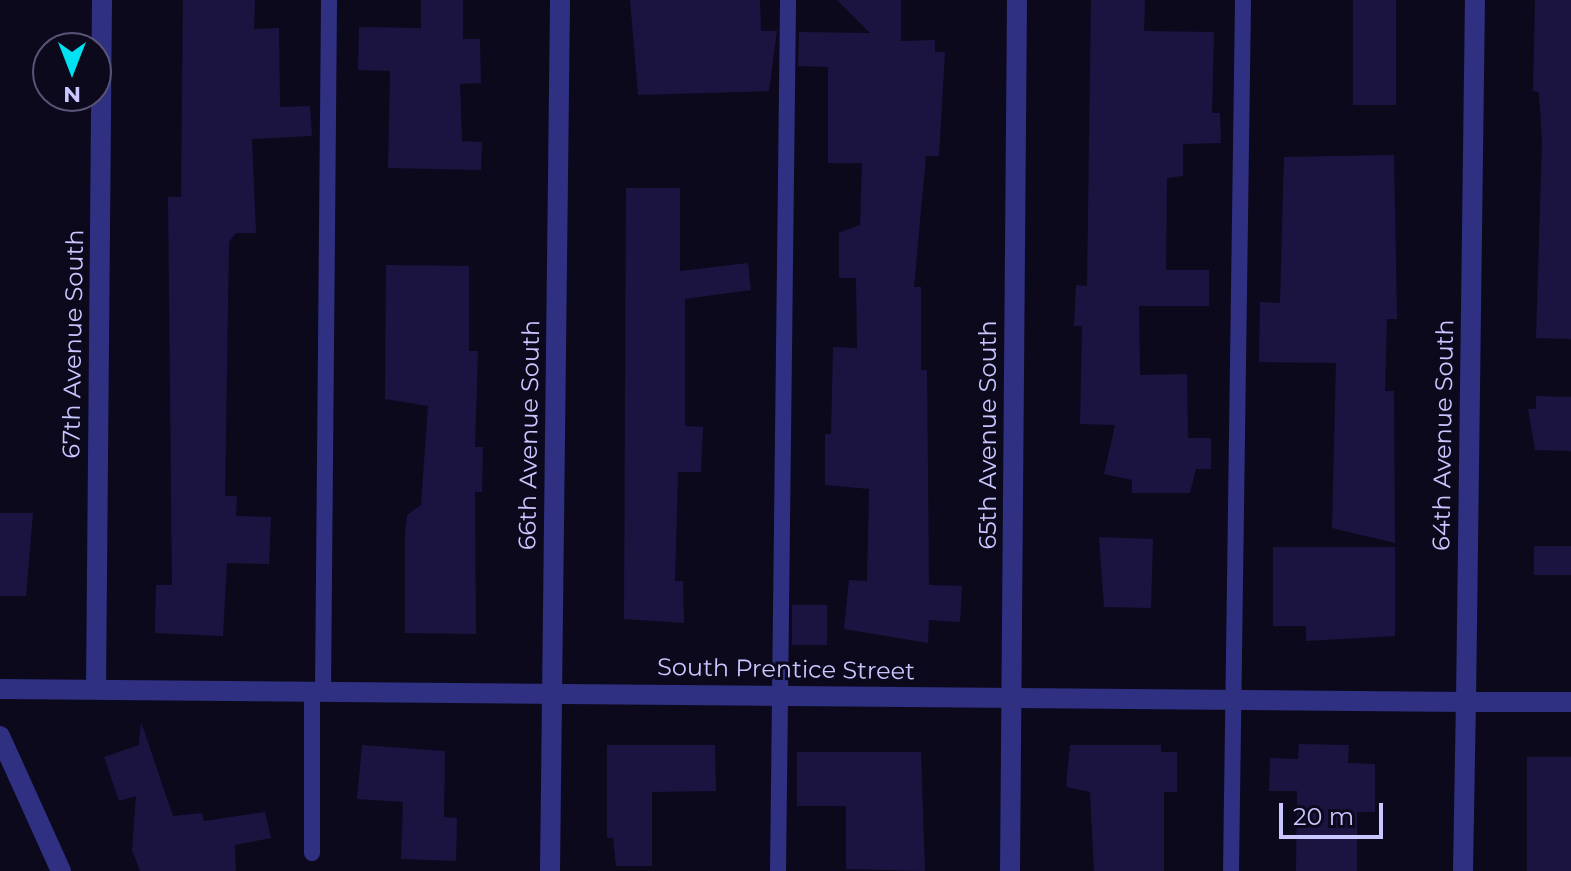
<!DOCTYPE html>
<html>
<head>
<meta charset="utf-8">
<style>
  body { margin:0 }
  #map { position:relative; width:1571px; height:871px; overflow:hidden; background:#0c091d; font-family:Montserrat,sans-serif }
  div>[style] { position:absolute }
  [style*='--x'] { left:calc(var(--x)*1px); top:calc(var(--y)*1px); width:calc(var(--w)*1px); rotate:calc(var(--a)*1deg) }
  .building>* { inset:0; background:#1b1440; transform-origin:0 0 }
  .service>* { height:16px; margin:-8px; padding:0 8px; transform-origin:8px; border-radius:8px; background:#2f3081 }
  .minor>* { height:20px; margin:-10px; padding:0 10px; transform-origin:10px; border-radius:10px; background:#2f3081 }
  .tertiary>* { height:20px; margin:-10px; padding:0 10px; transform-origin:10px; border-radius:10px; background:#2f3081 }
  span { translate:-50% -50%; white-space:nowrap; text-align:center; line-height:1.15; -webkit-text-stroke:6px #0c091d; paint-order:stroke }
  .street-label { font-size:24px; color:#cac6ff }
  .north { position:absolute; left:32px; top:32px; width:80px; height:80px; box-sizing:border-box; background:#0c091d; border:2px solid #585577; border-radius:50%; rotate:180deg; font-size:22px; font-weight:700; line-height:32px; text-align:center; color:#cac6ff }
  .north::after { content:''; display:block; margin:auto; width:28px; height:36px; background:#00e2f1; clip-path:polygon(50% 0,100% 100%,50% 72%,0 100%) }
  .scale { position:absolute; left:1279px; top:803px; width:104px; height:36px; box-sizing:border-box; border:4px solid #cac6ff; border-top:0; padding-left:10px; font-size:24px; line-height:28px; white-space:nowrap; color:#cac6ff; -webkit-text-stroke:6px #0c091d; paint-order:stroke }
</style>
</head>
<body>
<div id="map">
  <div class="building">
    <i style="clip-path:polygon(183px 0,255px 0,254px 29px,279px 28px,280px 107px,310px 106px,312px 136px,252px 139px,256px 233px,236px 233px,229px 242px,225px 496px,237px 496px,236px 516px,271px 517px,269px 564px,227px 563px,223px 636px,155px 633px,156px 585px,172px 585px,168px 197px,181px 197px)"></i>
    <i style="clip-path:polygon(421px 0,463px 0,463px 39px,480px 39px,481px 83px,460px 84px,462px 141px,482px 142px,481px 170px,388px 168px,390px 71px,358px 70px,359px 27px,421px 28px)"></i>
    <i style="clip-path:polygon(630px 0,760px 0,761px 31px,777px 31px,769px 91px,638px 95px)"></i>
    <i style="clip-path:polygon(837px 0,901px 0,901px 41px,935px 40px,935px 52px,945px 52px,939px 156px,926px 156px,914px 287px,921px 287px,921px 370px,927px 370px,929px 585px,962px 586px,960px 622px,929px 620px,928px 643px,844px 629px,849px 580px,867px 581px,869px 489px,825px 485px,825px 434px,831px 434px,833px 347px,857px 348px,856px 278px,839px 278px,839px 233px,860px 225px,862px 163px,828px 163px,828px 67px,798px 66px,799px 32px,870px 33px)"></i>
    <i style="clip-path:polygon(1091px 0,1145px 0,1144px 31px,1214px 32px,1212px 113px,1220px 113px,1221px 143px,1183px 144px,1183px 176px,1167px 178px,1166px 270px,1209px 270px,1209px 306px,1139px 306px,1140px 375px,1187px 374px,1188px 438px,1211px 438px,1211px 469px,1196px 469px,1190px 493px,1132px 493px,1132px 480px,1104px 474px,1115px 425px,1080px 424px,1082px 326px,1074px 326px,1076px 285px,1087px 286px)"></i>
    <i style="left:1353px;top:0;width:43px;height:105px"></i>
    <i style="clip-path:polygon(1535px 0,1571px 0,1571px 339px,1536px 338px,1542px 142px,1539px 92px,1533px 91px)"></i>
    <i style="clip-path:polygon(1394px 155px,1397px 319px,1387px 319px,1385px 391px,1394px 391px,1395px 543px,1332px 528px,1336px 363px,1259px 362px,1260px 302px,1280px 303px,1284px 157px)"></i>
    <i style="clip-path:polygon(626px 188px,680px 188px,680px 271px,748px 263px,751px 290px,685px 299px,685px 426px,703px 427px,701px 472px,678px 472px,675px 581px,683px 581px,684px 623px,624px 619px)"></i>
    <i style="clip-path:polygon(386px 265px,469px 266px,469px 351px,478px 351px,475px 447px,483px 447px,482px 492px,475px 492px,476px 634px,405px 633px,405px 534px,407px 515px,421px 505px,428px 406px,385px 399px)"></i>
    <i style="clip-path:polygon(1536px 396px,1571px 397px,1571px 451px,1535px 450px,1528px 409px,1536px 409px)"></i>
    <i style="clip-path:polygon(0 513px,33px 513px,26px 596px,0 596px)"></i>
    <i style="clip-path:polygon(1099px 537px,1153px 539px,1151px 608px,1104px 607px)"></i>
    <i style="left:1534px;top:546px;width:37px;height:29px"></i>
    <i style="clip-path:polygon(1273px 547px,1395px 547px,1395px 636px,1306px 641px,1306px 626px,1273px 626px)"></i>
    <i style="left:792px;top:605px;width:35px;height:40px"></i>
    <i style="clip-path:polygon(141px 722px,173px 816px,202px 813px,204px 821px,265px 812px,271px 838px,235px 845px,236px 871px,140px 871px,132px 850px,136px 796px,119px 801px,104px 757px,139px 745px)"></i>
    <i style="clip-path:polygon(1299px 744px,1349px 745px,1348px 763px,1375px 764px,1375px 812px,1357px 812px,1357px 871px,1296px 871px,1297px 791px,1269px 791px,1270px 758px,1298px 759px)"></i>
    <i style="clip-path:polygon(362px 745px,445px 751px,444px 817px,457px 818px,456px 861px,401px 859px,403px 802px,357px 799px)"></i>
    <i style="clip-path:polygon(607px 745px,715px 745px,716px 791px,652px 792px,652px 866px,616px 866px,613px 838px,607px 838px)"></i>
    <i style="clip-path:polygon(1070px 745px,1161px 745px,1161px 752px,1177px 752px,1177px 792px,1164px 792px,1164px 871px,1094px 871px,1090px 792px,1066px 787px)"></i>
    <i style="clip-path:polygon(797px 752px,921px 752px,925px 871px,846px 869px,846px 806px,797px 806px)"></i>
    <i style="left:1527px;top:757px;width:44px;height:114px"></i>
  </div>
  <div class="service">
    <i style="--x:312;--y:690;--w:163;--a:90"></i>
    <i style="--x:323;--y:690;--w:690;--a:-89.5"></i>
    <i style="--x:778;--y:871;--w:871;--a:-89.34"></i>
    <i style="--x:1231;--y:871;--w:871;--a:-89.21"></i>
  </div>
  <div class="minor">
    <i style="--x:96;--y:688;--w:688;--a:-89.5"></i>
    <i style="--x:0;--y:689;--w:1466;--a:0.51"></i>
    <i style="--x:1466;--y:702;--w:702;--a:-89.27"></i>
    <i style="--x:0;--y:736;--w:148;--a:65.7"></i>
    <i style="--x:550;--y:871;--w:871;--a:-89.34"></i>
    <i style="--x:1010;--y:871;--w:871;--a:-89.54"></i>
  </div>
  <div class="tertiary">
    <i style="--x:1463;--y:871;--w:169;--a:-89"></i>
    <i style="--x:1466;--y:702;--w:105;--a:0"></i>
  </div>
  <div class="street-label">
    <span style="left:73px;top:344px;rotate:-89deg">67th Avenue South</span>
    <span style="left:529px;top:435px;rotate:-89deg">66th Avenue South</span>
    <span style="left:988px;top:435px;rotate:-90deg">65th Avenue South</span>
    <span style="left:1443px;top:435px;rotate:-89deg">64th Avenue South</span>
    <span style="left:786px;top:669px;rotate:1deg">South Prentice Street</span>
  </div>
  <div class="north">N</div>
  <div class="scale">20 m</div>
</div>
</body>
</html>
